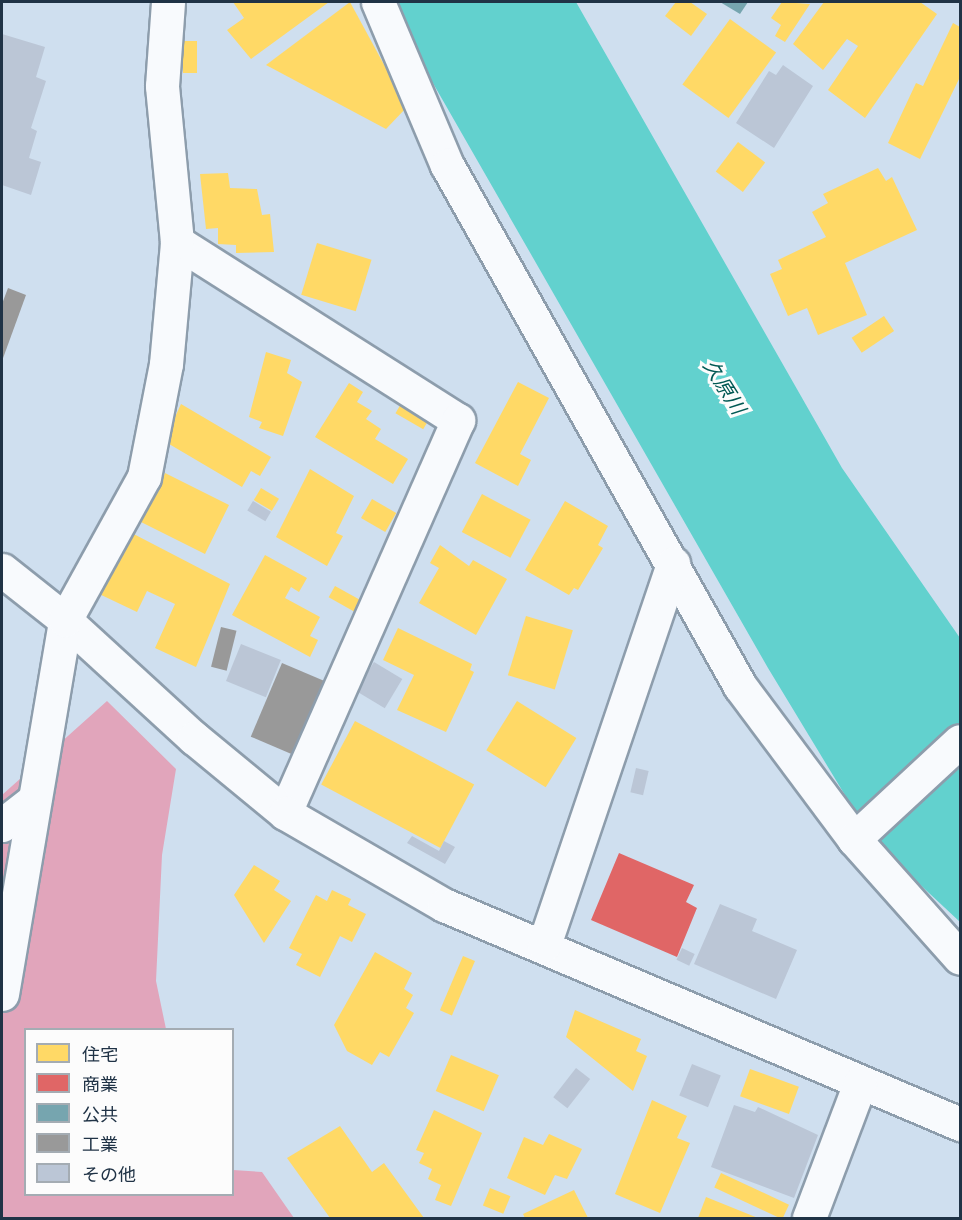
<!DOCTYPE html>
<html>
<head>
<meta charset="utf-8">
<style>
  body { margin:0 }
  #map { position:relative; width:962px; height:1220px; overflow:hidden; background:#cfdfef; font-family:"Libre Baskerville","Noto Sans JP",serif }
  div>[style] { position:absolute }
  [style*='--x'] { left:calc(var(--x)*1px); top:calc(var(--y)*1px); width:calc(var(--w)*1px); rotate:calc(var(--a)*1deg) }
  .forest>* { inset:0; background:#e1a5bb }
  .water>* { inset:0; background:#62d1ce }
  .homes>* { inset:0; background:#ffd966; transform-origin:0 0 }
  .shops>* { inset:0; background:#e06666 }
  .public>* { inset:0; background:#76a5af }
  .industry>* { inset:0; background:#999; transform-origin:0 0 }
  .building>* { inset:0; background:#bbc6d6; transform-origin:0 0 }
  .roads { filter:drop-shadow(2px 0 #8d9dac) drop-shadow(-2px 0 #8d9dac) drop-shadow(0 2px #8d9dac) drop-shadow(0 -2px #8d9dac) }
  .minor>* { height:33px; margin:-16.5px; padding:0 16.5px; transform-origin:16.5px; border-radius:16.5px; background:#f8fafd }
  span { translate:-50% -50%; white-space:nowrap; text-align:center; line-height:1.15; -webkit-text-stroke:6px #fcfcfc; paint-order:stroke }
  .water-label { font-size:20px; color:#005853; font-style:italic }
  .frame { position:absolute; inset:0; border:3px solid #203346; pointer-events:none }
  .legend { position:absolute; left:24px; top:1028px; width:210px; height:168px; box-sizing:border-box; background:#fcfcfc; border:2px solid #a4acb3; margin:0; padding:8px 10px; list-style:none; font-size:18px; color:#203346 }
  .legend li { display:flex; align-items:center; gap:12px; height:30px }
  .legend b { width:30px; border:2px solid #a4acb3 }
</style>
</head>
<body>
<div id="map">
  <div class="forest">
    <i style="clip-path:polygon(107px 701px,176px 769px,162px 855px,156px 981px,166px 1029px,26px 1030px,26px 1194px,232px 1194px,233px 1170px,262px 1172px,294px 1218px,2px 1218px,2px 795px)"></i>
  </div>
  <div class="water">
    <i style="clip-path:polygon(396px 2px,576px 2px,842px 468px,960px 638px,960px 922px,898px 864px,851px 805px,768px 668px,422px 64px)"></i>
  </div>
  <div class="homes">
    <i style="clip-path:polygon(233px 2px,329px 2px,251px 59px,227px 30px,244px 18px)"></i>
    <i style="clip-path:polygon(350px 2px,407px 107px,386px 129px,266px 65px)"></i>
    <i style="clip-path:polygon(676px 2px,690px 2px,707px 14px,691px 36px,665px 16px)"></i>
    <i style="clip-path:polygon(782px 2px,810px 4px,785px 42px,775px 36px,781px 25px,771px 18px)"></i>
    <i style="clip-path:polygon(824px 2px,920px 2px,937px 14px,865px 118px,828px 90px,858px 46px,847px 39px,823px 70px,793px 44px)"></i>
    <i style="left:730px;top:19px;width:57px;height:81px;rotate:36deg"></i>
    <i style="clip-path:polygon(953px 23px,960px 27px,960px 77px,920px 159px,888px 143px,916px 83px,923px 86px)"></i>
    <i style="left:183px;top:41px;width:14px;height:32px"></i>
    <i style="left:738px;top:142px;width:34px;height:37px;rotate:37deg"></i>
    <i style="clip-path:polygon(878px 168px,886px 181px,892px 177px,917px 230px,845px 263px,867px 315px,818px 335px,807px 308px,788px 316px,770px 274px,782px 269px,778px 260px,826px 237px,812px 212px,828px 203px,823px 194px)"></i>
    <i style="clip-path:polygon(228px 173px,230px 188px,257px 189px,262px 215px,270px 214px,274px 252px,236px 253px,236px 245px,218px 244px,218px 228px,206px 229px,200px 174px)"></i>
    <i style="left:317px;top:243px;width:57px;height:54px;rotate:17deg"></i>
    <i style="left:884px;top:316px;width:18px;height:39px;rotate:56deg"></i>
    <i style="clip-path:polygon(266px 352px,291px 360px,287px 373px,302px 382px,283px 436px,259px 428px,262px 422px,249px 417px)"></i>
    <i style="clip-path:polygon(518px 382px,549px 398px,520px 454px,531px 460px,518px 486px,475px 463px)"></i>
    <i style="clip-path:polygon(349px 383px,363px 392px,357px 402px,372px 411px,366px 419px,381px 429px,375px 439px,408px 459px,393px 484px,315px 437px)"></i>
    <i style="left:402px;top:402px;width:32px;height:13px;rotate:30deg"></i>
    <i style="clip-path:polygon(181px 404px,271px 457px,260px 476px,251px 471px,242px 487px,164px 441px)"></i>
    <i style="clip-path:polygon(310px 469px,354px 496px,336px 533px,343px 536px,327px 566px,276px 537px)"></i>
    <i style="clip-path:polygon(165px 473px,229px 505px,205px 554px,133px 518px,153px 478px,161px 482px)"></i>
    <i style="left:261px;top:488px;width:21px;height:14px;rotate:31deg"></i>
    <i style="left:482px;top:494px;width:55px;height:43px;rotate:28deg"></i>
    <i style="left:372px;top:499px;width:28px;height:22px;rotate:30deg"></i>
    <i style="clip-path:polygon(565px 501px,608px 526px,598px 545px,603px 548px,578px 590px,574px 588px,569px 595px,525px 570px)"></i>
    <i style="clip-path:polygon(124px 529px,230px 584px,196px 667px,155px 648px,175px 604px,147px 591px,137px 612px,95px 592px)"></i>
    <i style="clip-path:polygon(440px 545px,469px 566px,473px 560px,507px 579px,476px 635px,419px 603px,439px 568px,430px 563px)"></i>
    <i style="clip-path:polygon(265px 555px,307px 578px,299px 592px,291px 587px,285px 598px,320px 617px,310px 636px,318px 640px,310px 657px,232px 615px)"></i>
    <i style="left:335px;top:586px;width:31px;height:13px;rotate:29deg"></i>
    <i style="left:526px;top:616px;width:49px;height:62px;rotate:17deg"></i>
    <i style="clip-path:polygon(398px 628px,472px 664px,470px 670px,474px 672px,446px 732px,397px 710px,414px 675px,383px 660px)"></i>
    <i style="left:517px;top:701px;width:70px;height:58px;rotate:32deg"></i>
    <i style="left:355px;top:721px;width:135px;height:72px;rotate:28deg"></i>
    <i style="clip-path:polygon(254px 865px,280px 881px,274px 890px,291px 901px,264px 943px,234px 895px)"></i>
    <i style="clip-path:polygon(332px 890px,351px 899px,348px 905px,366px 914px,352px 942px,340px 936px,320px 977px,296px 965px,302px 954px,289px 948px,316px 895px,327px 901px)"></i>
    <i style="clip-path:polygon(375px 952px,412px 973px,404px 989px,413px 995px,406px 1008px,414px 1013px,389px 1057px,380px 1052px,372px 1065px,347px 1051px,334px 1025px)"></i>
    <i style="left:463px;top:956px;width:13px;height:59px;rotate:23deg"></i>
    <i style="clip-path:polygon(575px 1010px,641px 1039px,636px 1051px,647px 1056px,633px 1091px,566px 1037px)"></i>
    <i style="left:451px;top:1055px;width:52px;height:39px;rotate:23deg"></i>
    <i style="left:750px;top:1069px;width:52px;height:29px;rotate:20deg"></i>
    <i style="clip-path:polygon(652px 1100px,687px 1116px,677px 1138px,690px 1143px,660px 1213px,615px 1194px)"></i>
    <i style="clip-path:polygon(434px 1110px,482px 1133px,451px 1206px,435px 1200px,441px 1185px,428px 1179px,432px 1169px,419px 1163px,424px 1153px,416px 1150px)"></i>
    <i style="clip-path:polygon(340px 1126px,372px 1172px,384px 1163px,424px 1218px,330px 1218px,287px 1158px)"></i>
    <i style="clip-path:polygon(549px 1134px,582px 1149px,567px 1179px,555px 1175px,545px 1195px,507px 1178px,524px 1137px,543px 1145px)"></i>
    <i style="left:721px;top:1173px;width:75px;height:16px;rotate:25deg"></i>
    <i style="left:490px;top:1188px;width:22px;height:19px;rotate:22deg"></i>
    <i style="clip-path:polygon(574px 1190px,588px 1218px,525px 1218px,523px 1214px)"></i>
    <i style="clip-path:polygon(706px 1197px,758px 1218px,698px 1218px)"></i>
  </div>
  <div class="shops">
    <i style="clip-path:polygon(619px 853px,694px 885px,686px 902px,697px 908px,677px 957px,591px 920px)"></i>
  </div>
  <div class="public">
    <i style="clip-path:polygon(720px 2px,748px 2px,740px 14px)"></i>
  </div>
  <div class="industry">
    <i style="clip-path:polygon(8px 288px,26px 295px,2px 361px,2px 304px)"></i>
    <i style="left:221px;top:627px;width:16px;height:41px;rotate:14deg"></i>
    <i style="left:282px;top:663px;width:48px;height:80px;rotate:23deg"></i>
  </div>
  <div class="building">
    <i style="clip-path:polygon(2px 34px,45px 47px,36px 77px,46px 81px,31px 128px,37px 131px,29px 158px,41px 162px,31px 195px,2px 185px)"></i>
    <i style="clip-path:polygon(783px 65px,813px 86px,774px 148px,736px 123px,769px 71px,776px 75px)"></i>
    <i style="left:253px;top:501px;width:21px;height:11px;rotate:31deg"></i>
    <i style="left:241px;top:644px;width:43px;height:40px;rotate:22deg"></i>
    <i style="left:374px;top:662px;width:33px;height:34px;rotate:31deg"></i>
    <i style="left:636px;top:768px;width:13px;height:25px;rotate:13deg"></i>
    <i style="clip-path:polygon(412px 836px,439px 851px,444px 841px,455px 847px,445px 864px,407px 843px)"></i>
    <i style="clip-path:polygon(720px 904px,757px 919px,752px 931px,797px 950px,776px 999px,694px 964px)"></i>
    <i style="left:682px;top:948px;width:14px;height:13px;rotate:25deg"></i>
    <i style="left:692px;top:1064px;width:31px;height:34px;rotate:22deg"></i>
    <i style="left:576px;top:1068px;width:18px;height:37px;rotate:38deg"></i>
    <i style="clip-path:polygon(734px 1105px,755px 1112px,758px 1107px,818px 1135px,794px 1198px,711px 1167px)"></i>
  </div>
  <div class="roads">
    <div class="minor">
      <i style="--x:378;--y:2;--w:177;--a:67.1"></i>
      <i style="--x:447;--y:165;--w:598;--a:60.65"></i>
      <i style="--x:740;--y:686;--w:191;--a:53.3"></i>
      <i style="--x:854;--y:839;--w:159;--a:48.3"></i>
      <i style="--x:177;--y:242;--w:333;--a:32.4"></i>
      <i style="--x:458;--y:420;--w:429;--a:113.8"></i>
      <i style="--x:2;--y:570;--w:80;--a:38.4"></i>
      <i style="--x:65;--y:620;--w:175;--a:42.5"></i>
      <i style="--x:194;--y:738;--w:118;--a:39.5"></i>
      <i style="--x:285;--y:813;--w:184;--a:30.1"></i>
      <i style="--x:444;--y:905;--w:561;--a:23"></i>
      <i style="--x:2;--y:825;--w:41;--a:-38"></i>
      <i style="--x:854;--y:839;--w:144;--a:-42.8"></i>
      <i style="--x:544;--y:945;--w:403;--a:-71.3"></i>
      <i style="--x:2;--y:994;--w:379;--a:-80.4"></i>
      <i style="--x:65;--y:620;--w:163;--a:-61.1"></i>
      <i style="--x:144;--y:477;--w:115;--a:-79"></i>
      <i style="--x:166;--y:364;--w:122;--a:-84.8"></i>
      <i style="--x:177;--y:242;--w:157;--a:-95.5"></i>
      <i style="--x:162;--y:86;--w:84;--a:-85.9"></i>
      <i style="--x:809;--y:1218;--w:144;--a:-69.3"></i>
    </div>
  </div>
  <div class="water-label">
    <span style="left:724px;top:387px;rotate:58deg">久原川</span>
  </div>
  <div class="frame"></div>
  <ul class="legend">
  <li><b style="height:16px;background:#ffd966"></b>住宅</li>
  <li><b style="height:16px;background:#e06666"></b>商業</li>
  <li><b style="height:16px;background:#76a5af"></b>公共</li>
  <li><b style="height:16px;background:#999"></b>工業</li>
  <li><b style="height:16px;background:#bbc6d6"></b>その他</li>
  </ul>
</div>
</body>
</html>
